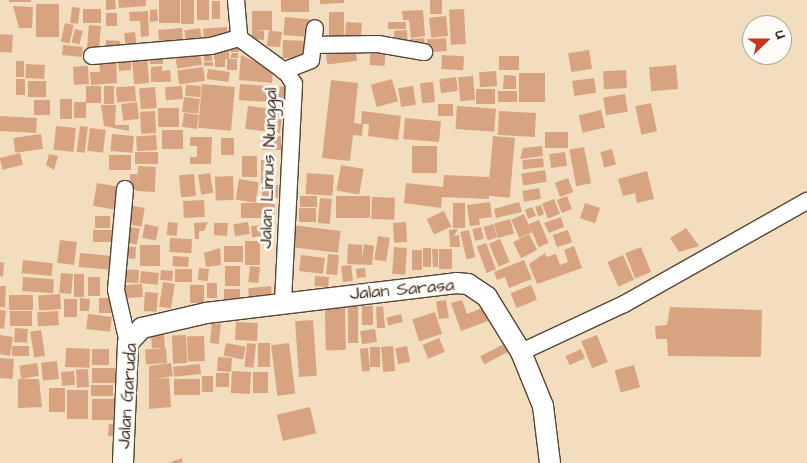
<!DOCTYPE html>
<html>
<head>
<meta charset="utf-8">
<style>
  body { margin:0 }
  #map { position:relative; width:807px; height:463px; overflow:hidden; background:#f2ddbe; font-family:"Architects Daughter",sans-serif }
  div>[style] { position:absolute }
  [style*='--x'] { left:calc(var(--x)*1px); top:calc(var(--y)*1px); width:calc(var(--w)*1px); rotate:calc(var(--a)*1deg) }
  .building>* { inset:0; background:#d8a380; transform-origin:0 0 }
  .roads { filter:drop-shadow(1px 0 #564536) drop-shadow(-1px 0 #564536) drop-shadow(0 1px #564536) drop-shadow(0 -1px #564536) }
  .minor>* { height:16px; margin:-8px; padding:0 8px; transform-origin:8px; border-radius:8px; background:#fff }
  .tertiary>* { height:20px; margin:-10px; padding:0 10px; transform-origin:10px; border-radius:10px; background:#fff }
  span { translate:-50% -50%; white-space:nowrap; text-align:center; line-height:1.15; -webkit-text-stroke:5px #fdfcf7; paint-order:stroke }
  .street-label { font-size:18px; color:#3b2a1e }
  .north { position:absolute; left:742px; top:15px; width:50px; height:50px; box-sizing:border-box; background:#fdfcf7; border:1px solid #afa8a0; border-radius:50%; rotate:68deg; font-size:14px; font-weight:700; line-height:20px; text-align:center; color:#3b2a1e }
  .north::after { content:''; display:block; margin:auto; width:18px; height:22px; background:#c8321e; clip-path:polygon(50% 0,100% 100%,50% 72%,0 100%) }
</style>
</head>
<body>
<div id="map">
  <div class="building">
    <i style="left:9px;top:0;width:22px;height:2px"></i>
    <i style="clip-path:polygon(106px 0,115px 0,116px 9px,106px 10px)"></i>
    <i style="clip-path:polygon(118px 0,146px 0,146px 6px,119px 8px)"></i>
    <i style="left:159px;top:0;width:21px;height:23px"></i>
    <i style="left:181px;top:0;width:13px;height:24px"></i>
    <i style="left:209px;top:0;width:20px;height:12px;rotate:90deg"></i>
    <i style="left:281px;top:0;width:28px;height:12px"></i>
    <i style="clip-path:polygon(320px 0,344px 0,344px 3px,320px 4px)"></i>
    <i style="left:430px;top:0;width:12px;height:14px"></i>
    <i style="left:212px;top:1px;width:8px;height:18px"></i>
    <i style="left:36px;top:4px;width:23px;height:33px"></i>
    <i style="clip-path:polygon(13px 6px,33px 7px,32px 28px,19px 28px)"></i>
    <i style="left:72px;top:7px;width:8px;height:16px;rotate:7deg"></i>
    <i style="left:83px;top:9px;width:18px;height:14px"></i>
    <i style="clip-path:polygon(157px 9px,158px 21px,150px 22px,150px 10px)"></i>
    <i style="left:464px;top:9px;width:35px;height:15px;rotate:87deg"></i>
    <i style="clip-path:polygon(423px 10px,425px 36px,411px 38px,409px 20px,403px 20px,402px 11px)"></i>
    <i style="clip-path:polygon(148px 11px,149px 36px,141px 37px,140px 21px,130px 21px,129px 12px)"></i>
    <i style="clip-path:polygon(252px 11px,272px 11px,272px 31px,282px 32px,280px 47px,267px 46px,269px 30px,257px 30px,264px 31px,264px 40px,252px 39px)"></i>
    <i style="left:329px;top:12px;width:15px;height:30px"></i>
    <i style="left:106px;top:13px;width:11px;height:13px"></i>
    <i style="left:446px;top:16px;width:20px;height:17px;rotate:84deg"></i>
    <i style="left:285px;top:17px;width:25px;height:18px;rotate:5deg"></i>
    <i style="left:346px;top:22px;width:16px;height:19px;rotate:4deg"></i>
    <i style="left:406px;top:22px;width:7px;height:18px;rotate:90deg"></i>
    <i style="left:65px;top:23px;width:9px;height:19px;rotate:13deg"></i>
    <i style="left:89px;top:25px;width:12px;height:24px;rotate:5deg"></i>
    <i style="left:227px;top:27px;width:15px;height:24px;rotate:86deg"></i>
    <i style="left:182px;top:28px;width:11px;height:24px;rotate:85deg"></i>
    <i style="left:200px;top:28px;width:12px;height:16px;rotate:81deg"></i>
    <i style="left:75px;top:29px;width:8px;height:14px;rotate:14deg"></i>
    <i style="left:407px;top:30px;width:17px;height:13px;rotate:87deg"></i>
    <i style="left:135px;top:32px;width:17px;height:11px;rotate:83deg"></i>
    <i style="left:0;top:34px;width:13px;height:18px;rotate:4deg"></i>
    <i style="clip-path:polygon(424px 38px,425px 47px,410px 47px,410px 39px)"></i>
    <i style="left:446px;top:38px;width:13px;height:19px;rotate:86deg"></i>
    <i style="left:106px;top:40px;width:14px;height:12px;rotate:4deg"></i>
    <i style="left:283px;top:40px;width:28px;height:18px;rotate:2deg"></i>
    <i style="left:230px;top:43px;width:9px;height:9px"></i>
    <i style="left:355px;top:44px;width:17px;height:30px;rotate:83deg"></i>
    <i style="left:63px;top:45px;width:20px;height:10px;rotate:6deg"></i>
    <i style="left:371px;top:45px;width:15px;height:20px;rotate:4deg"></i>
    <i style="left:199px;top:46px;width:19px;height:25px;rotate:81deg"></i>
    <i style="left:214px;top:46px;width:15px;height:13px"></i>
    <i style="left:204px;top:48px;width:8px;height:13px"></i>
    <i style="left:589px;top:50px;width:19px;height:21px;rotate:81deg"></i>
    <i style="left:150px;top:53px;width:13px;height:11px"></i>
    <i style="clip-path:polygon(232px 53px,238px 53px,238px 58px,230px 58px)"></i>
    <i style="clip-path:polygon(241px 55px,273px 70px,272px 83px,239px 80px)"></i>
    <i style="left:442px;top:55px;width:22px;height:14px;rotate:3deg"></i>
    <i style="left:499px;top:56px;width:20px;height:14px"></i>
    <i style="clip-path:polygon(116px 58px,117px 83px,91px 85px,90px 72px,100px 72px,99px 59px)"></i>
    <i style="left:147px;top:58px;width:25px;height:15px;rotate:85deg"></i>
    <i style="left:215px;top:59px;width:10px;height:8px"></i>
    <i style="left:227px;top:59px;width:10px;height:11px"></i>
    <i style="clip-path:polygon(118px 60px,131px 60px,131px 70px,119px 71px)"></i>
    <i style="left:16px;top:61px;width:8px;height:16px"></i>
    <i style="left:204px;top:62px;width:9px;height:4px"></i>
    <i style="left:26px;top:64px;width:19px;height:14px;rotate:3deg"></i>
    <i style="left:676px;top:65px;width:24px;height:27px;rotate:85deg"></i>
    <i style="left:88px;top:66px;width:18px;height:15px;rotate:87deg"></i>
    <i style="clip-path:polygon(162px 66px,162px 71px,170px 70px,171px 82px,151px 82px,151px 67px)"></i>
    <i style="left:203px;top:67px;width:14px;height:26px;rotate:82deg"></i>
    <i style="left:208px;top:69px;width:22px;height:10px;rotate:8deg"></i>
    <i style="left:626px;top:70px;width:18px;height:23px;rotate:87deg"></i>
    <i style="left:496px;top:71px;width:15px;height:17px;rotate:86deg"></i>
    <i style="left:519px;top:73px;width:26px;height:29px"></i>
    <i style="clip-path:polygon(504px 75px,516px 76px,516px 89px,503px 89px)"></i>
    <i style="left:473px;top:76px;width:24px;height:15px;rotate:85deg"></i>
    <i style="left:456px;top:77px;width:14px;height:17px;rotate:82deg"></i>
    <i style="left:594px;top:78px;width:15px;height:22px;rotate:82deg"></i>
    <i style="left:16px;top:79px;width:9px;height:16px"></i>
    <i style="left:392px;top:79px;width:23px;height:22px;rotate:75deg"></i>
    <i style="clip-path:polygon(331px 80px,358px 83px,354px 123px,361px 124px,362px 111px,401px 116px,398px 140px,368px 136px,369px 124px,363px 124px,362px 136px,353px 135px,350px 161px,322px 158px)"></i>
    <i style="left:28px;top:81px;width:18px;height:16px"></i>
    <i style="left:433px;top:82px;width:20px;height:13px;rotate:84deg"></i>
    <i style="left:202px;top:84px;width:33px;height:44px;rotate:5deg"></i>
    <i style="left:240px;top:84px;width:29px;height:16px;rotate:4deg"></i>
    <i style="left:186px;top:85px;width:15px;height:11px;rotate:4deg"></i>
    <i style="left:101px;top:86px;width:17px;height:15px;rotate:90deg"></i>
    <i style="left:104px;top:86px;width:10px;height:18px"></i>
    <i style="left:135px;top:86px;width:15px;height:19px;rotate:86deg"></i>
    <i style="left:182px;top:86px;width:13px;height:17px;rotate:86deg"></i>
    <i style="left:272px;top:86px;width:13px;height:17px;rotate:4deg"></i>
    <i style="left:413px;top:86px;width:19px;height:15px;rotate:81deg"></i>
    <i style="left:155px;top:87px;width:21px;height:16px;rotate:85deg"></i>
    <i style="left:476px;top:89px;width:19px;height:15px"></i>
    <i style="left:498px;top:91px;width:19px;height:11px"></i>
    <i style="left:625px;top:94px;width:18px;height:22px;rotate:81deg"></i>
    <i style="left:184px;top:97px;width:16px;height:15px;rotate:7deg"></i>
    <i style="left:60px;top:99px;width:12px;height:20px"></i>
    <i style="left:34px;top:100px;width:16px;height:15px"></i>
    <i style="left:74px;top:102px;width:12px;height:16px"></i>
    <i style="left:137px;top:102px;width:17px;height:16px;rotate:83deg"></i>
    <i style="left:651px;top:103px;width:29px;height:16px;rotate:78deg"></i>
    <i style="left:438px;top:104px;width:15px;height:12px"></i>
    <i style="clip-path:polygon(101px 105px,116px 105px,115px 125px,129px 125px,129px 131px,104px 126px)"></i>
    <i style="left:248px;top:106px;width:35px;height:23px;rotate:7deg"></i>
    <i style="left:457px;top:106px;width:39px;height:23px;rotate:4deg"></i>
    <i style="left:158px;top:108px;width:21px;height:19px"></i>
    <i style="left:601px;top:110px;width:18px;height:23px;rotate:77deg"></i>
    <i style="left:155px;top:111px;width:22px;height:15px;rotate:87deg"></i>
    <i style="left:499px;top:111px;width:37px;height:24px;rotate:3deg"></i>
    <i style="left:184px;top:113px;width:15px;height:14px;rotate:8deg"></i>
    <i style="left:0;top:116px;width:37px;height:15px;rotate:3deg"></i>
    <i style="left:405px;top:118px;width:36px;height:21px;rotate:5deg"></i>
    <i style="left:56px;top:126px;width:20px;height:24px;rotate:6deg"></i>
    <i style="left:80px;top:126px;width:8px;height:26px;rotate:7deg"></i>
    <i style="left:90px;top:128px;width:16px;height:23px;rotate:7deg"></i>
    <i style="left:162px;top:130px;width:21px;height:19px"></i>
    <i style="left:545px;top:132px;width:23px;height:16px"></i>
    <i style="left:41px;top:134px;width:15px;height:28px;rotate:82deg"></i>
    <i style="left:112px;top:134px;width:22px;height:17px;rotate:5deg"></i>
    <i style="left:156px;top:135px;width:15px;height:20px;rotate:86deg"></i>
    <i style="left:262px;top:136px;width:19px;height:14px"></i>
    <i style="left:493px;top:136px;width:22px;height:60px;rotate:5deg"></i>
    <i style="clip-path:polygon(190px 137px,212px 137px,211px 164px,190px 164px,190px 157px,197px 157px,197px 146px,190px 146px)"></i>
    <i style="left:221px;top:138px;width:13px;height:17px"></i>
    <i style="left:412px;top:146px;width:25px;height:27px"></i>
    <i style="clip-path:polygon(542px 146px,543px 156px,520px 159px,523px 148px)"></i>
    <i style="left:584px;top:147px;width:37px;height:15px;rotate:79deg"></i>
    <i style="left:612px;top:149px;width:16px;height:12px;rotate:76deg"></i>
    <i style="left:135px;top:152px;width:23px;height:12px"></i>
    <i style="left:565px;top:152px;width:14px;height:16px;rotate:82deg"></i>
    <i style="left:20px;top:153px;width:12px;height:21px;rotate:76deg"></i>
    <i style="clip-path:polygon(49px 154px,58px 156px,54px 170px,46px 165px)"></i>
    <i style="left:131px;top:155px;width:15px;height:22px;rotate:90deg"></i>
    <i style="left:242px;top:156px;width:15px;height:21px"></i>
    <i style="left:543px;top:158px;width:9px;height:21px;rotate:84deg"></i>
    <i style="left:261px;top:160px;width:11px;height:23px"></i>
    <i style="left:341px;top:165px;width:23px;height:26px;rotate:10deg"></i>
    <i style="left:138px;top:166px;width:18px;height:25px;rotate:3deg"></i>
    <i style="left:545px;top:170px;width:12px;height:24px;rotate:81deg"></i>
    <i style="clip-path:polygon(647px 171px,654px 199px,637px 203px,635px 193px,623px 196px,618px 179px)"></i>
    <i style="left:210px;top:173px;width:20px;height:12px;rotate:81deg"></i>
    <i style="left:307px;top:173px;width:27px;height:21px;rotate:4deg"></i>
    <i style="left:130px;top:174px;width:7px;height:16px"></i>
    <i style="left:194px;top:174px;width:22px;height:15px;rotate:85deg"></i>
    <i style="clip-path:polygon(444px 175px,489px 177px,489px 199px,442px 197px,441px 208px,404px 203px,406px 183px,443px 187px)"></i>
    <i style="left:233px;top:176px;width:24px;height:18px;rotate:88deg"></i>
    <i style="left:568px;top:178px;width:15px;height:14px;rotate:70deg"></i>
    <i style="left:239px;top:179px;width:20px;height:21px;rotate:9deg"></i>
    <i style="left:97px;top:183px;width:23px;height:23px;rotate:10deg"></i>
    <i style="left:262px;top:185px;width:16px;height:13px"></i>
    <i style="left:539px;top:188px;width:11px;height:17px;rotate:80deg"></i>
    <i style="left:300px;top:196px;width:17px;height:11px"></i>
    <i style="left:336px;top:196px;width:34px;height:22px"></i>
    <i style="left:567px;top:196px;width:14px;height:11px;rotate:69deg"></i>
    <i style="left:372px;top:197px;width:23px;height:22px;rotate:2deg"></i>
    <i style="left:320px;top:198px;width:12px;height:25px;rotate:5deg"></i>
    <i style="left:554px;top:199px;width:16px;height:13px;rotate:68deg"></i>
    <i style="left:204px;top:200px;width:17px;height:21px;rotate:87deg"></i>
    <i style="clip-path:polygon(490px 202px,492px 217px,479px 219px,480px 225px,470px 226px,467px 205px)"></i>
    <i style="clip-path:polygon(519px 202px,522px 212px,496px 218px,494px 209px)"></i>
    <i style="left:241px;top:203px;width:34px;height:15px"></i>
    <i style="left:453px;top:203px;width:12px;height:25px"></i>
    <i style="left:585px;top:203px;width:16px;height:16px;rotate:18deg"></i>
    <i style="left:128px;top:205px;width:17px;height:19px;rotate:10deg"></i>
    <i style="left:541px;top:205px;width:10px;height:6px;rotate:73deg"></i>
    <i style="clip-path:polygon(532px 207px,536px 216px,528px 219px,525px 210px)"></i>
    <i style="left:299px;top:208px;width:17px;height:14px"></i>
    <i style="left:444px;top:211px;width:17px;height:19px;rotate:65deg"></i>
    <i style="left:524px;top:214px;width:20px;height:14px;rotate:66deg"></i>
    <i style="left:95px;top:216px;width:15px;height:12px"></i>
    <i style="clip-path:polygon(561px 217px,564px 227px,549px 233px,544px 223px)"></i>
    <i style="left:510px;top:219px;width:15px;height:17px;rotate:74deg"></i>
    <i style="left:539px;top:220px;width:25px;height:11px;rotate:67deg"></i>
    <i style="left:168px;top:222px;width:10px;height:13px;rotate:6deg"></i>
    <i style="clip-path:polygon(208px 222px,204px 231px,199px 231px,199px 239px,195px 239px,194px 223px)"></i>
    <i style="left:248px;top:222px;width:12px;height:15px;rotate:81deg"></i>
    <i style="left:406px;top:222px;width:20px;height:13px;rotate:87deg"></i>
    <i style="clip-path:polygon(214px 223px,228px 223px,227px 236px,214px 235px)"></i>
    <i style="left:145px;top:224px;width:14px;height:14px;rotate:12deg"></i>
    <i style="left:493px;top:224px;width:14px;height:10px;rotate:73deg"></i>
    <i style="left:266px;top:225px;width:11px;height:15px;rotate:85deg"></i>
    <i style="left:292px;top:225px;width:49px;height:22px;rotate:7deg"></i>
    <i style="left:125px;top:226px;width:15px;height:16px;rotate:11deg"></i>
    <i style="left:481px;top:227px;width:12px;height:9px;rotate:76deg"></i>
    <i style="clip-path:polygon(686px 228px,699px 246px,679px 252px,670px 238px)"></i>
    <i style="clip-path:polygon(458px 229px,454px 236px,459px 235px,460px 247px,450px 247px,449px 230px)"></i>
    <i style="left:93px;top:230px;width:24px;height:12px"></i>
    <i style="left:469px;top:230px;width:28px;height:9px;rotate:77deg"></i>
    <i style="left:568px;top:230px;width:13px;height:16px;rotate:72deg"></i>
    <i style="left:529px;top:234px;width:18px;height:18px;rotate:63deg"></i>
    <i style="left:378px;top:236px;width:12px;height:24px;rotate:9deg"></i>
    <i style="left:170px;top:238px;width:22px;height:14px;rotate:3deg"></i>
    <i style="left:500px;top:239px;width:25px;height:12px;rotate:67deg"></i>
    <i style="left:60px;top:240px;width:17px;height:23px;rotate:7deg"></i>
    <i style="left:245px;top:241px;width:15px;height:24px"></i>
    <i style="left:486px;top:243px;width:28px;height:10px;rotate:69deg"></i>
    <i style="clip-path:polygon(348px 244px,362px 245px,362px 259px,364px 244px,374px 246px,372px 265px,347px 264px)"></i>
    <i style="left:140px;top:245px;width:20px;height:21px"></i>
    <i style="left:119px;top:246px;width:17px;height:12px;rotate:3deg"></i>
    <i style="left:224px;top:246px;width:19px;height:16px"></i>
    <i style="clip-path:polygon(574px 246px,582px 268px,537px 284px,529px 264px,545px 253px,546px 257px,556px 254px,560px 265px,568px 262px,564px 250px)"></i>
    <i style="left:394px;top:247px;width:13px;height:27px;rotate:4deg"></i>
    <i style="left:641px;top:247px;width:27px;height:17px;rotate:68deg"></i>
    <i style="clip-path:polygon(220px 248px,221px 265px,206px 267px,204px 253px)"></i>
    <i style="left:423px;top:248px;width:8px;height:19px"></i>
    <i style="clip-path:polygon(432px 249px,438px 249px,438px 267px,433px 267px)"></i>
    <i style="left:439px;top:249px;width:13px;height:20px"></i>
    <i style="left:412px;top:250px;width:10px;height:20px"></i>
    <i style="left:80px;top:253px;width:33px;height:14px;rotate:5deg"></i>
    <i style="left:328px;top:254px;width:11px;height:20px;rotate:5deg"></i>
    <i style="left:301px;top:255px;width:24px;height:16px;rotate:7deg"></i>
    <i style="left:623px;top:255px;width:27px;height:17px;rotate:66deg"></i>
    <i style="left:173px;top:256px;width:16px;height:10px;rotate:4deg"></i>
    <i style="left:23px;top:260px;width:30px;height:13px;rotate:6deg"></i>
    <i style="clip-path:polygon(524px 260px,532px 279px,509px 288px,505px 277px,497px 280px,494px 272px)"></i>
    <i style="clip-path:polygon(0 262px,4px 263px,3px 277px,0 276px)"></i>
    <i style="left:351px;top:265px;width:16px;height:10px;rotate:83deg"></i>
    <i style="left:225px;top:266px;width:15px;height:20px"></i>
    <i style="left:250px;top:266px;width:10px;height:16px;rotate:6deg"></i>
    <i style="left:199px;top:268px;width:10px;height:12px;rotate:6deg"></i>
    <i style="left:365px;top:268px;width:9px;height:9px;rotate:84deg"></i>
    <i style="left:119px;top:269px;width:20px;height:13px;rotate:3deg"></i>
    <i style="left:175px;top:269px;width:17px;height:13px"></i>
    <i style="left:161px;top:270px;width:12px;height:10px;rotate:5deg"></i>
    <i style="left:141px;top:271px;width:18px;height:12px;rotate:6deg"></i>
    <i style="left:61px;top:273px;width:12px;height:20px;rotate:5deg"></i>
    <i style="left:74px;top:274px;width:10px;height:23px"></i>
    <i style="left:315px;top:276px;width:14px;height:10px;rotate:4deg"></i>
    <i style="left:23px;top:277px;width:31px;height:14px;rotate:4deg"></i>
    <i style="left:88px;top:277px;width:12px;height:19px"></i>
    <i style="left:163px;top:282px;width:12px;height:25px;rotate:9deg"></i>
    <i style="left:207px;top:283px;width:10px;height:15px"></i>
    <i style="left:142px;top:284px;width:13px;height:20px;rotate:86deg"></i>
    <i style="left:190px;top:285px;width:14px;height:18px"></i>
    <i style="left:531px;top:285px;width:16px;height:22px;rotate:68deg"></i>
    <i style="clip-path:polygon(0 286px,6px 286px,5px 307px,0 307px)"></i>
    <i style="left:271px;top:286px;width:10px;height:23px;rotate:84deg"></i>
    <i style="left:240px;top:289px;width:11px;height:16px;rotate:90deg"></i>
    <i style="left:145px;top:292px;width:13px;height:19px;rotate:4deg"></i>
    <i style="left:60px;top:294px;width:15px;height:22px;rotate:86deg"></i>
    <i style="left:9px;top:295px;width:24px;height:15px"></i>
    <i style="clip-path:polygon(80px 298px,90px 299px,89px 311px,80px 311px)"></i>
    <i style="left:99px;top:298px;width:17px;height:15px"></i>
    <i style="left:64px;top:299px;width:13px;height:18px"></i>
    <i style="left:446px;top:300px;width:18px;height:10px;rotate:81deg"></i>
    <i style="clip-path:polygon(462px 300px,467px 314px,482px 308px,488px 321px,461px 331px,451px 303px)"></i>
    <i style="left:348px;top:305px;width:10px;height:38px"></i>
    <i style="left:362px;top:306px;width:11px;height:19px"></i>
    <i style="clip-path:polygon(383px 306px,385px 328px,377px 328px,376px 307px)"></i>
    <i style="clip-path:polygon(670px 307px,762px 310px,761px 357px,668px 356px,667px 339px,656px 339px,655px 326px,667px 325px)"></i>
    <i style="left:345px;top:308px;width:42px;height:20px;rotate:89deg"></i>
    <i style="clip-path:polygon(0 310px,6px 311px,4px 329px,0 328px)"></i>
    <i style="left:10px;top:311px;width:22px;height:15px"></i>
    <i style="left:58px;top:311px;width:14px;height:21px;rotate:86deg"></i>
    <i style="left:435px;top:312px;width:23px;height:24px;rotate:72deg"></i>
    <i style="left:88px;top:314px;width:24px;height:15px;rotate:7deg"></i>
    <i style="left:401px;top:314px;width:8px;height:15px;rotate:76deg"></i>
    <i style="left:313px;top:320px;width:56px;height:18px;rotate:86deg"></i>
    <i style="left:236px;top:322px;width:22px;height:18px;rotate:3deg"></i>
    <i style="left:212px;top:323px;width:9px;height:20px;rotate:6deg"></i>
    <i style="left:15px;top:328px;width:13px;height:14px;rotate:4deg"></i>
    <i style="left:375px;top:329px;width:13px;height:15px;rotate:81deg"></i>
    <i style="left:41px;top:330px;width:26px;height:11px;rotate:81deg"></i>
    <i style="clip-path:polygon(0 335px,13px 337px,10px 356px,0 354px)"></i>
    <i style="clip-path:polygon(151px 335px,164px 335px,165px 348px,152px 348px)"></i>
    <i style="left:186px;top:335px;width:28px;height:14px;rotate:88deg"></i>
    <i style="left:597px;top:335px;width:29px;height:17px;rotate:68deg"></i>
    <i style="left:204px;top:336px;width:25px;height:17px;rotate:88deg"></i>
    <i style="left:439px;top:338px;width:15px;height:18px;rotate:67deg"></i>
    <i style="left:226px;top:343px;width:20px;height:13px;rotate:11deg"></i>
    <i style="left:247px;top:343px;width:9px;height:24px;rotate:6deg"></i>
    <i style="left:258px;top:343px;width:12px;height:24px"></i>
    <i style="left:289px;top:343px;width:51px;height:18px;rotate:83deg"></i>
    <i style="left:506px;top:343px;width:9px;height:29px;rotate:63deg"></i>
    <i style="left:12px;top:346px;width:17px;height:10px"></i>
    <i style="left:393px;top:346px;width:25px;height:12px;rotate:85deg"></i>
    <i style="left:407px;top:346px;width:16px;height:12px;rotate:79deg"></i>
    <i style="left:370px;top:347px;width:10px;height:20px"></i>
    <i style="left:66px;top:348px;width:24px;height:19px;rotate:2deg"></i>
    <i style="left:166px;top:348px;width:15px;height:21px;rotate:86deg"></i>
    <i style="left:368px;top:348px;width:23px;height:8px;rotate:85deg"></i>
    <i style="left:92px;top:349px;width:17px;height:16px"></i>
    <i style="left:581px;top:349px;width:10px;height:17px;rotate:66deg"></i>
    <i style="left:218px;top:357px;width:14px;height:14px;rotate:4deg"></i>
    <i style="left:0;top:358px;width:14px;height:20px;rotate:4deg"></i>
    <i style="left:57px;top:361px;width:18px;height:16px;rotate:84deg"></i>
    <i style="left:37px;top:363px;width:13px;height:18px;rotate:81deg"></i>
    <i style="clip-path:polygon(171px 363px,173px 376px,154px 379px,169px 378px,171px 407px,149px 409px,149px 366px)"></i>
    <i style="left:200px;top:364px;width:10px;height:27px;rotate:84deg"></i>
    <i style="left:634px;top:365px;width:23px;height:20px;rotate:75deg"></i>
    <i style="left:92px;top:368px;width:23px;height:15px"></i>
    <i style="left:88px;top:369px;width:18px;height:12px;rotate:87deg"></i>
    <i style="left:74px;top:371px;width:14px;height:13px;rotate:86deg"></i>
    <i style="left:232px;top:371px;width:19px;height:22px;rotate:3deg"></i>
    <i style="left:253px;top:372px;width:15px;height:21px"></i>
    <i style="left:216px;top:373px;width:13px;height:14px"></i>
    <i style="left:202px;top:376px;width:11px;height:16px"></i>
    <i style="clip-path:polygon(18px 379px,39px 379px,42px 407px,18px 408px)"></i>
    <i style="left:174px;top:379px;width:26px;height:16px"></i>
    <i style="left:91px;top:385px;width:22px;height:11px"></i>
    <i style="left:49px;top:388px;width:16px;height:24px"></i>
    <i style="left:67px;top:390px;width:21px;height:29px"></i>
    <i style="left:92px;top:399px;width:26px;height:21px"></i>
    <i style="left:310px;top:407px;width:27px;height:34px;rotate:77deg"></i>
    <i style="left:109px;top:424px;width:12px;height:12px;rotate:5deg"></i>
    <i style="clip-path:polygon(182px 458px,182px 463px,169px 463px)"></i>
  </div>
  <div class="roads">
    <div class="minor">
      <i style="--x:236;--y:0;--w:38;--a:85"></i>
      <i style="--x:239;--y:38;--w:59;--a:36.1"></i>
      <i style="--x:287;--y:73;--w:13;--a:58"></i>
      <i style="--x:294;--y:84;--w:219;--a:92.9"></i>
      <i style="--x:313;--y:45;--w:65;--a:-0.9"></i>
      <i style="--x:378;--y:44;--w:47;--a:9.9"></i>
      <i style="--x:92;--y:56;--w:119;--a:-4.8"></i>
      <i style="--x:211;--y:46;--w:29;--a:-16"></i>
      <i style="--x:283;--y:71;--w:30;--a:-21"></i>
      <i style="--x:311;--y:60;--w:32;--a:-83"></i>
      <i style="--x:125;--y:189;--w:101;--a:95.1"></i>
      <i style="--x:116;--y:290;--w:54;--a:77.2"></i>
      <i style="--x:521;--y:352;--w:114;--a:-25"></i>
      <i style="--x:624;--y:304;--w:210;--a:-29.4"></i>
    </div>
    <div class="tertiary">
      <i style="--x:123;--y:463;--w:120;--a:-87.6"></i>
      <i style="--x:128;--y:343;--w:21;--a:-47"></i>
      <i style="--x:142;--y:328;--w:66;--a:-13.2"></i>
      <i style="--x:206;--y:313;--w:252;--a:-6.8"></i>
      <i style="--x:456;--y:283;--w:12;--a:5"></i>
      <i style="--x:468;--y:284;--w:23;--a:34"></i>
      <i style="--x:487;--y:297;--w:65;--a:58.3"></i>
      <i style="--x:521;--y:352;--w:58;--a:67.8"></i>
      <i style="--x:543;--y:406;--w:57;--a:83"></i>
    </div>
  </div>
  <div class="street-label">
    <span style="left:269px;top:168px;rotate:-88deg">Jalan Limus Nunggal</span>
    <span style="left:402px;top:290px;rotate:-5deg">Jalan Sarasa</span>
    <span style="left:128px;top:396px;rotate:-86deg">Jalan Garuda</span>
  </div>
  <div class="north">U</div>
</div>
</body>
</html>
